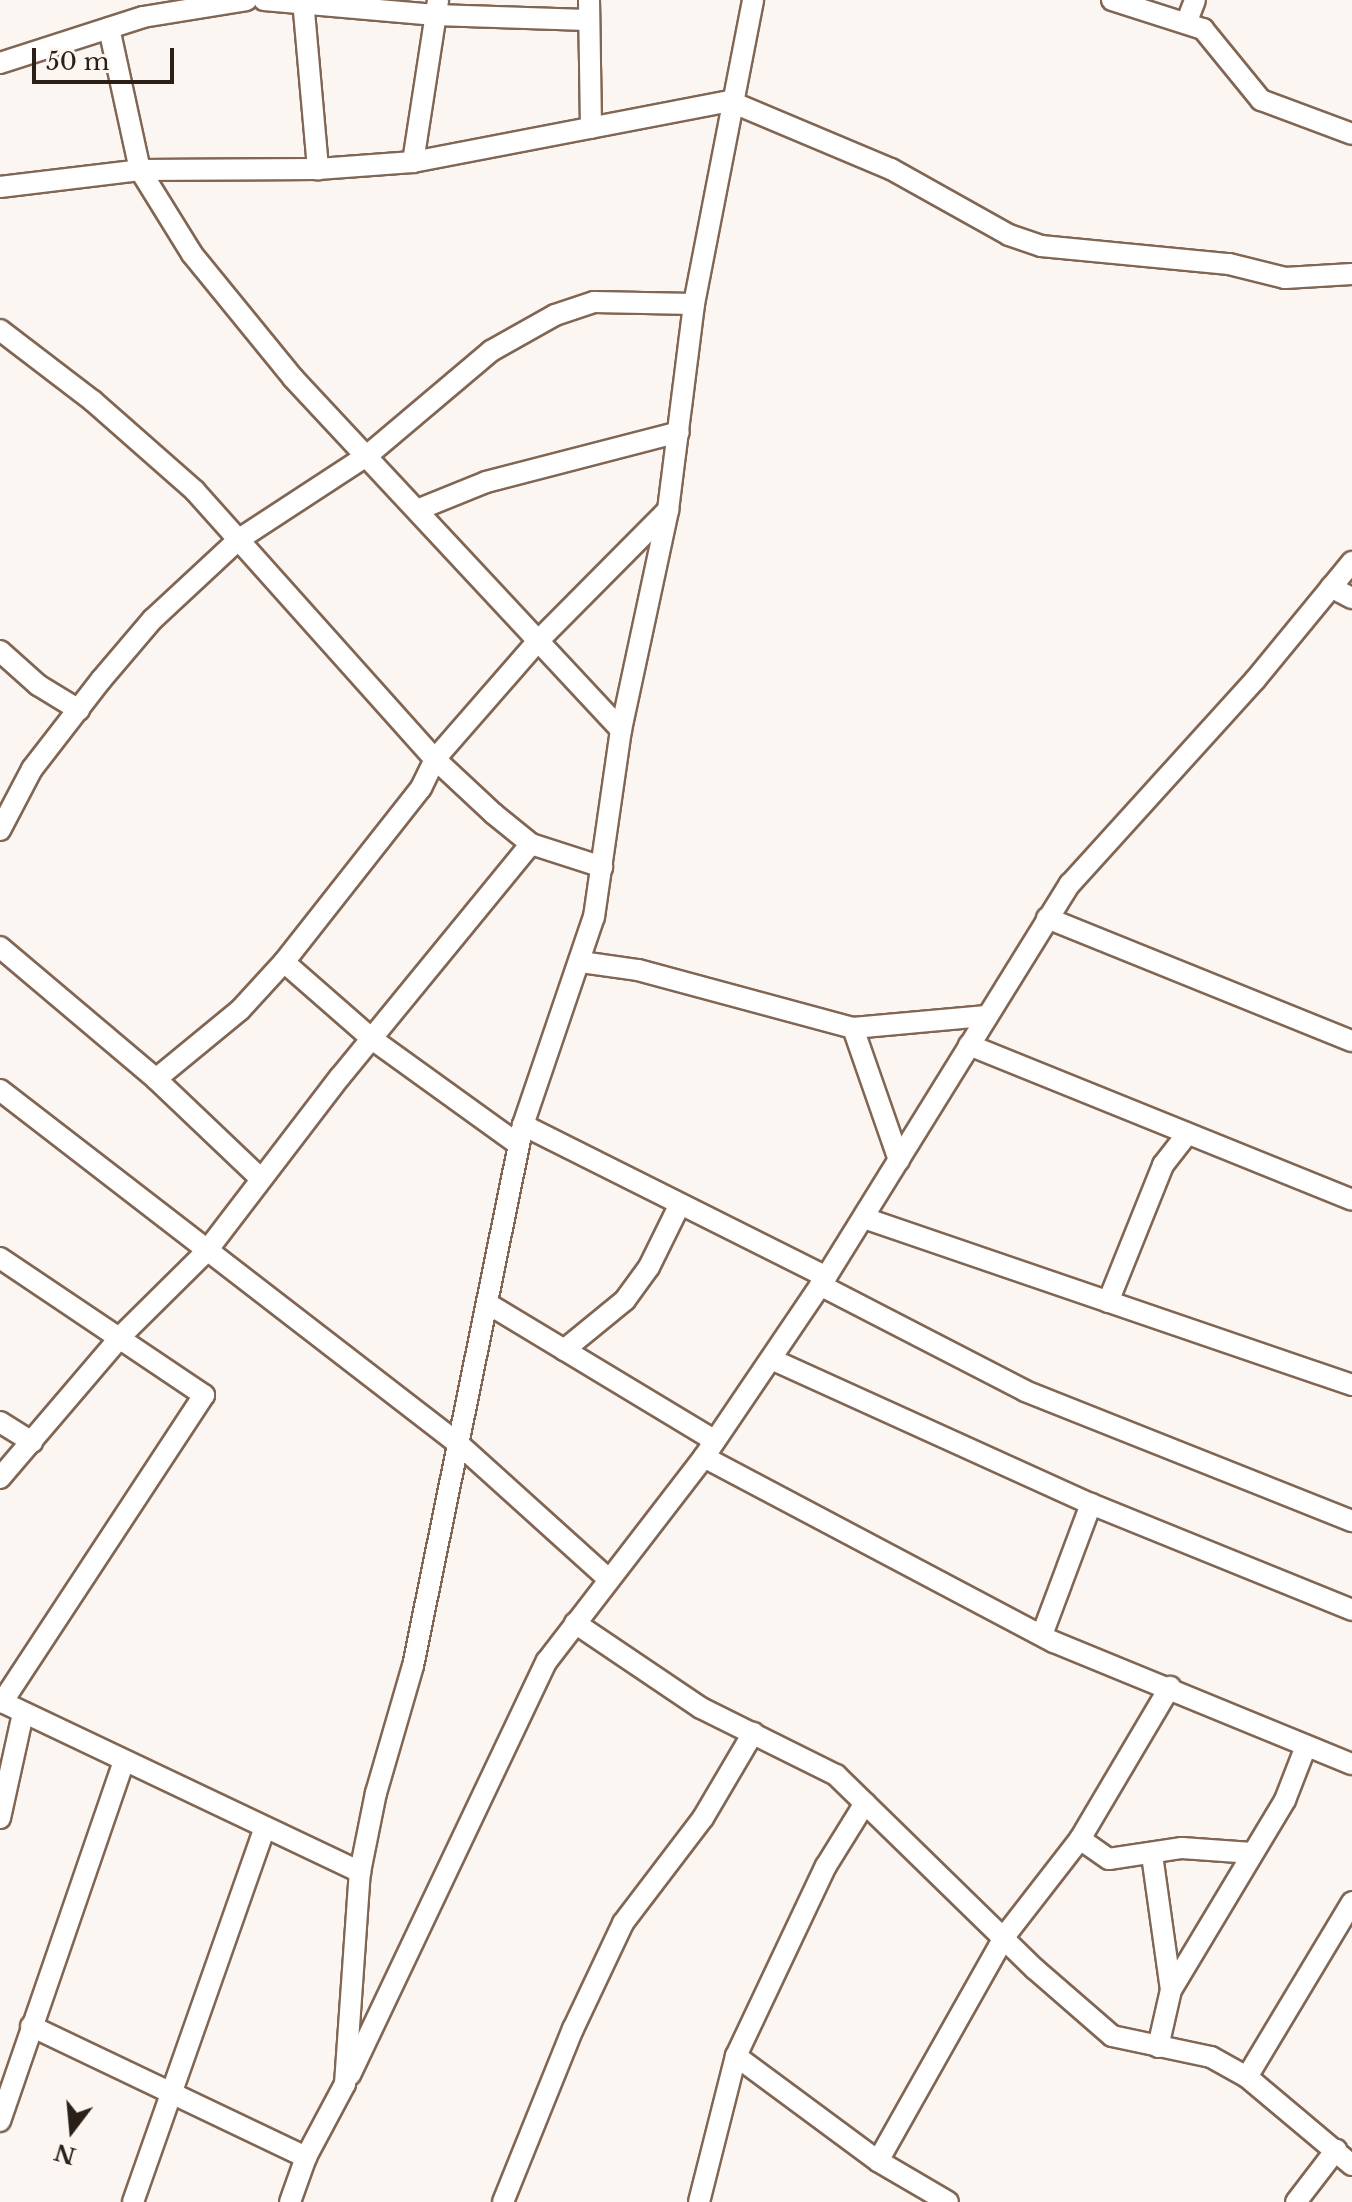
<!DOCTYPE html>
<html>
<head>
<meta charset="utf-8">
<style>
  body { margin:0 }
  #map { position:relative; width:1352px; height:2202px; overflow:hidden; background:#fcf6f2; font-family:"Libre Baskerville",serif }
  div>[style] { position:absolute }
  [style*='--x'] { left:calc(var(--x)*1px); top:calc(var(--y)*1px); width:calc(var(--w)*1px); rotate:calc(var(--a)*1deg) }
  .roads { filter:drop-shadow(2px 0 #806653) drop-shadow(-2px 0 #806653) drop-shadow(0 2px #806653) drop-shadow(0 -2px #806653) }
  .street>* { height:20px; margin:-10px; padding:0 10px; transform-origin:10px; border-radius:10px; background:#fff }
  span { translate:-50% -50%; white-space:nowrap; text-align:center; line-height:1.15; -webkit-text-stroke:6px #fcf6f2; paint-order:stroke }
  .north { position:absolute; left:32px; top:2090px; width:80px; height:80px; -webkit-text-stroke:6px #fcf6f2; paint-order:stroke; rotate:196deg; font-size:22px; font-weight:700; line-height:32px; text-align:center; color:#2b2018 }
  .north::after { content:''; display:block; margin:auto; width:28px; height:36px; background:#2b2018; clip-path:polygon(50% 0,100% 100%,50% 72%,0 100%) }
  .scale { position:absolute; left:32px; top:48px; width:142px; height:36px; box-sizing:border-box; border:4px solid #2b2018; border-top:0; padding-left:10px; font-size:24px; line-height:28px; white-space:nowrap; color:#2b2018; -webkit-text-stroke:6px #fcf6f2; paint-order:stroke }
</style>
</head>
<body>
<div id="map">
  <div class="roads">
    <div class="street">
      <i style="--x:264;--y:0;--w:172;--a:5"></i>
      <i style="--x:435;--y:15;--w:152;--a:1.9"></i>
      <i style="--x:303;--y:0;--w:170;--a:84.9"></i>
      <i style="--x:589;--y:0;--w:128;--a:89.1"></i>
      <i style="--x:1112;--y:0;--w:96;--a:17.7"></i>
      <i style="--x:1203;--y:29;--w:92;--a:50.8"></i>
      <i style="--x:1261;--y:100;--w:97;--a:20.5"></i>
      <i style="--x:1187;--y:21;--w:22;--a:-69"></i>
      <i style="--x:109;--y:28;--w:145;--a:77.7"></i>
      <i style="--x:140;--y:170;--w:99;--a:58.2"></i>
      <i style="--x:192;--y:254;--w:160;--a:50.8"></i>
      <i style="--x:293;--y:378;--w:481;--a:47"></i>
      <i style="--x:0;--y:63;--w:150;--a:-17.8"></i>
      <i style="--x:143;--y:17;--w:105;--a:-9.3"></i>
      <i style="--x:413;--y:162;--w:164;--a:-81.2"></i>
      <i style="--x:0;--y:187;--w:141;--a:-6.9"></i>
      <i style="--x:140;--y:170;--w:178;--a:-0.3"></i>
      <i style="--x:318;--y:169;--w:95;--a:-4.2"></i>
      <i style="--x:413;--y:162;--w:322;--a:-10.9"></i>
      <i style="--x:729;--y:101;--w:176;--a:22.8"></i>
      <i style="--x:891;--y:169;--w:135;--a:29.2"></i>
      <i style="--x:1009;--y:235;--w:34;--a:19"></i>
      <i style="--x:1041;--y:246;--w:189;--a:5.5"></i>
      <i style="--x:1229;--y:264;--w:58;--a:14"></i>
      <i style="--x:1285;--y:278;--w:67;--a:-3.4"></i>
      <i style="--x:0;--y:330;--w:117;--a:37.4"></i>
      <i style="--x:93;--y:401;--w:136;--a:41.4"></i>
      <i style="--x:195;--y:491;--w:360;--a:48.2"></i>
      <i style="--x:435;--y:759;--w:81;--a:43"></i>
      <i style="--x:494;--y:814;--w:48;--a:39"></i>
      <i style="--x:531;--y:844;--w:75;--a:17.9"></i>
      <i style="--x:417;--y:510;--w:74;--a:-22.1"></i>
      <i style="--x:486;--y:482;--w:199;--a:-14.5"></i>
      <i style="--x:1331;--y:587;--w:24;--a:28"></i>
      <i style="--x:0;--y:651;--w:51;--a:41.8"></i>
      <i style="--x:38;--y:685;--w:48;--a:31.4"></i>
      <i style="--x:0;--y:830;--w:69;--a:-62.3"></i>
      <i style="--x:32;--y:769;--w:113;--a:-52.2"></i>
      <i style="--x:101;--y:680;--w:80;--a:-49.6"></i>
      <i style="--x:153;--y:619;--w:116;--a:-42.9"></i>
      <i style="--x:238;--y:540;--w:155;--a:-33.2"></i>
      <i style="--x:368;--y:455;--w:161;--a:-40.2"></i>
      <i style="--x:491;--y:351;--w:73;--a:-29.4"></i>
      <i style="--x:555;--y:315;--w:41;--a:-18.4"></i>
      <i style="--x:594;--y:302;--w:100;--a:1.1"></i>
      <i style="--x:1047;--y:918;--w:329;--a:22"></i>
      <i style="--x:0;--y:947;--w:204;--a:40.2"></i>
      <i style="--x:156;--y:1079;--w:144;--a:43.6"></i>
      <i style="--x:284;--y:962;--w:117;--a:41.2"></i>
      <i style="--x:372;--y:1039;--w:181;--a:35.8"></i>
      <i style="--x:581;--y:962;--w:58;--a:8"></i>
      <i style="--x:638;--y:970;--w:223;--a:15.1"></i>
      <i style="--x:853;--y:1028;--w:134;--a:-5.2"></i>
      <i style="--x:853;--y:1028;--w:140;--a:70.8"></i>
      <i style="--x:969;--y:1045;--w:413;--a:22"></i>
      <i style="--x:156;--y:1079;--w:109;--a:-39.4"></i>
      <i style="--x:240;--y:1010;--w:65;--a:-47.5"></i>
      <i style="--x:284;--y:962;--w:221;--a:-51.8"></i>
      <i style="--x:421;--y:788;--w:32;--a:-64"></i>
      <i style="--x:435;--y:759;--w:157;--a:-48.9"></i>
      <i style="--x:538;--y:641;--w:185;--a:-45.2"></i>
      <i style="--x:0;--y:1090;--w:581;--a:37.66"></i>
      <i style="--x:460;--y:1445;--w:198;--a:42.1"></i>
      <i style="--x:523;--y:1125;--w:339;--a:26.6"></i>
      <i style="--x:864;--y:1218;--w:516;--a:18.89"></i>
      <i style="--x:0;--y:1258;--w:246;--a:33.9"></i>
      <i style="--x:204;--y:1395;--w:368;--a:123.3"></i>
      <i style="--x:820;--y:1285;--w:231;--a:27.3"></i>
      <i style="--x:1025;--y:1391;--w:352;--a:21.7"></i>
      <i style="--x:1108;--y:1302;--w:148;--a:-68.1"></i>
      <i style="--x:1163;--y:1165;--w:39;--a:-52"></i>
      <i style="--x:490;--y:1305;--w:262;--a:31.1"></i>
      <i style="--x:564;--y:1350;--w:79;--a:-39.3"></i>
      <i style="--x:625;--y:1300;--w:41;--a:-54"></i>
      <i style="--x:649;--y:1267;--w:70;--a:-63.8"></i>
      <i style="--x:771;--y:1359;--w:351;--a:24.4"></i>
      <i style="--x:1091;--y:1504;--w:282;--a:22.1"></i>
      <i style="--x:0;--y:1422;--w:38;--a:32"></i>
      <i style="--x:704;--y:1457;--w:396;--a:27.9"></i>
      <i style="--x:1054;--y:1642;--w:322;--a:22.3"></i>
      <i style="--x:0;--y:1478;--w:188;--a:-49.5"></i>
      <i style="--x:122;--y:1335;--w:118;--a:-44.7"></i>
      <i style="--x:206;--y:1252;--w:220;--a:-52.6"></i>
      <i style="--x:340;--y:1077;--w:301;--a:-50.7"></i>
      <i style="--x:575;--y:1623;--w:152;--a:34"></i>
      <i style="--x:701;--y:1708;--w:151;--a:26.4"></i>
      <i style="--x:836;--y:1775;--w:278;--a:44.3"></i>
      <i style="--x:1035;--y:1969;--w:102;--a:41"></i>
      <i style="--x:1112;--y:2036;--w:101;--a:12"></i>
      <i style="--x:1211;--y:2057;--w:41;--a:29.1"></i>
      <i style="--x:1247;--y:2077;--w:137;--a:40"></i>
      <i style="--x:1042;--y:1635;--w:140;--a:-69.5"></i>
      <i style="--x:0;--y:1701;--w:399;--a:25.4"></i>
      <i style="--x:0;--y:1818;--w:107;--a:-77.6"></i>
      <i style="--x:1080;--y:1839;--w:35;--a:35"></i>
      <i style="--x:1109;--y:1859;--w:74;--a:-8.6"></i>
      <i style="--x:1182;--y:1848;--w:70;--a:4.1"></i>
      <i style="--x:1152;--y:1855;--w:136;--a:82"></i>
      <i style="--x:31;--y:2026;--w:305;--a:25.5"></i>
      <i style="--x:1158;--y:2047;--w:58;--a:-77.2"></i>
      <i style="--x:1171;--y:1990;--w:222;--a:-59"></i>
      <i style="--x:1285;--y:1800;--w:58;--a:-68.7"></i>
      <i style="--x:736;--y:2056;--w:177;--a:36.5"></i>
      <i style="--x:878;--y:2161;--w:81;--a:30.4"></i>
      <i style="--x:350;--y:2075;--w:458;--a:-64.6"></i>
      <i style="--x:547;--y:1661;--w:257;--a:-52.4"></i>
      <i style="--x:704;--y:1457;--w:217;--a:-55.9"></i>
      <i style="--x:826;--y:1277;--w:463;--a:-58.2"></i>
      <i style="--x:1070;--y:884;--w:275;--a:-47.8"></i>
      <i style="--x:1255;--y:680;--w:153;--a:-50.6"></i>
      <i style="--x:1247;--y:2077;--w:204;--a:-59"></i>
      <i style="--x:0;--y:2121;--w:378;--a:-71"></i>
      <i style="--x:878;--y:2161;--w:257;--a:-60.6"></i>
      <i style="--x:1004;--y:1937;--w:124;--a:-52.2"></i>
      <i style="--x:1080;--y:1839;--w:177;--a:-59.4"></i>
      <i style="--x:133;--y:2202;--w:394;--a:-70.6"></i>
      <i style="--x:290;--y:2202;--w:48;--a:-70.4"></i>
      <i style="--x:306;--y:2157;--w:83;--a:-61.9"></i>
      <i style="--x:345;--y:2084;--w:213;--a:-86"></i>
      <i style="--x:360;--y:1872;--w:81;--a:-78.6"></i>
      <i style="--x:376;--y:1793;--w:132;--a:-73.8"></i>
      <i style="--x:413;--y:1666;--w:552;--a:-78.51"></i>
      <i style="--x:523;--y:1125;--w:220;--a:-71.2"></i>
      <i style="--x:594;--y:917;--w:189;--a:-81.8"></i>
      <i style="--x:621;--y:730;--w:225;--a:-77.9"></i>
      <i style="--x:668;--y:510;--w:208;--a:-82.8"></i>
      <i style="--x:694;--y:304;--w:310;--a:-79"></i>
      <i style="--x:503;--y:2202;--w:187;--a:-68"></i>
      <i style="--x:573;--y:2029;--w:117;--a:-64.7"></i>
      <i style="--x:623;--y:1923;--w:132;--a:-52.7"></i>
      <i style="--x:703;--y:1818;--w:99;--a:-59.5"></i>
      <i style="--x:699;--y:2202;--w:151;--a:-75.8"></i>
      <i style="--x:736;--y:2056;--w:210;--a:-64.7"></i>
      <i style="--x:826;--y:1866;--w:74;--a:-58.2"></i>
      <i style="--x:1296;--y:2202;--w:66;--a:-52.4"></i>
    </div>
  </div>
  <div class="north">N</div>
  <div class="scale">50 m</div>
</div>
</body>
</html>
